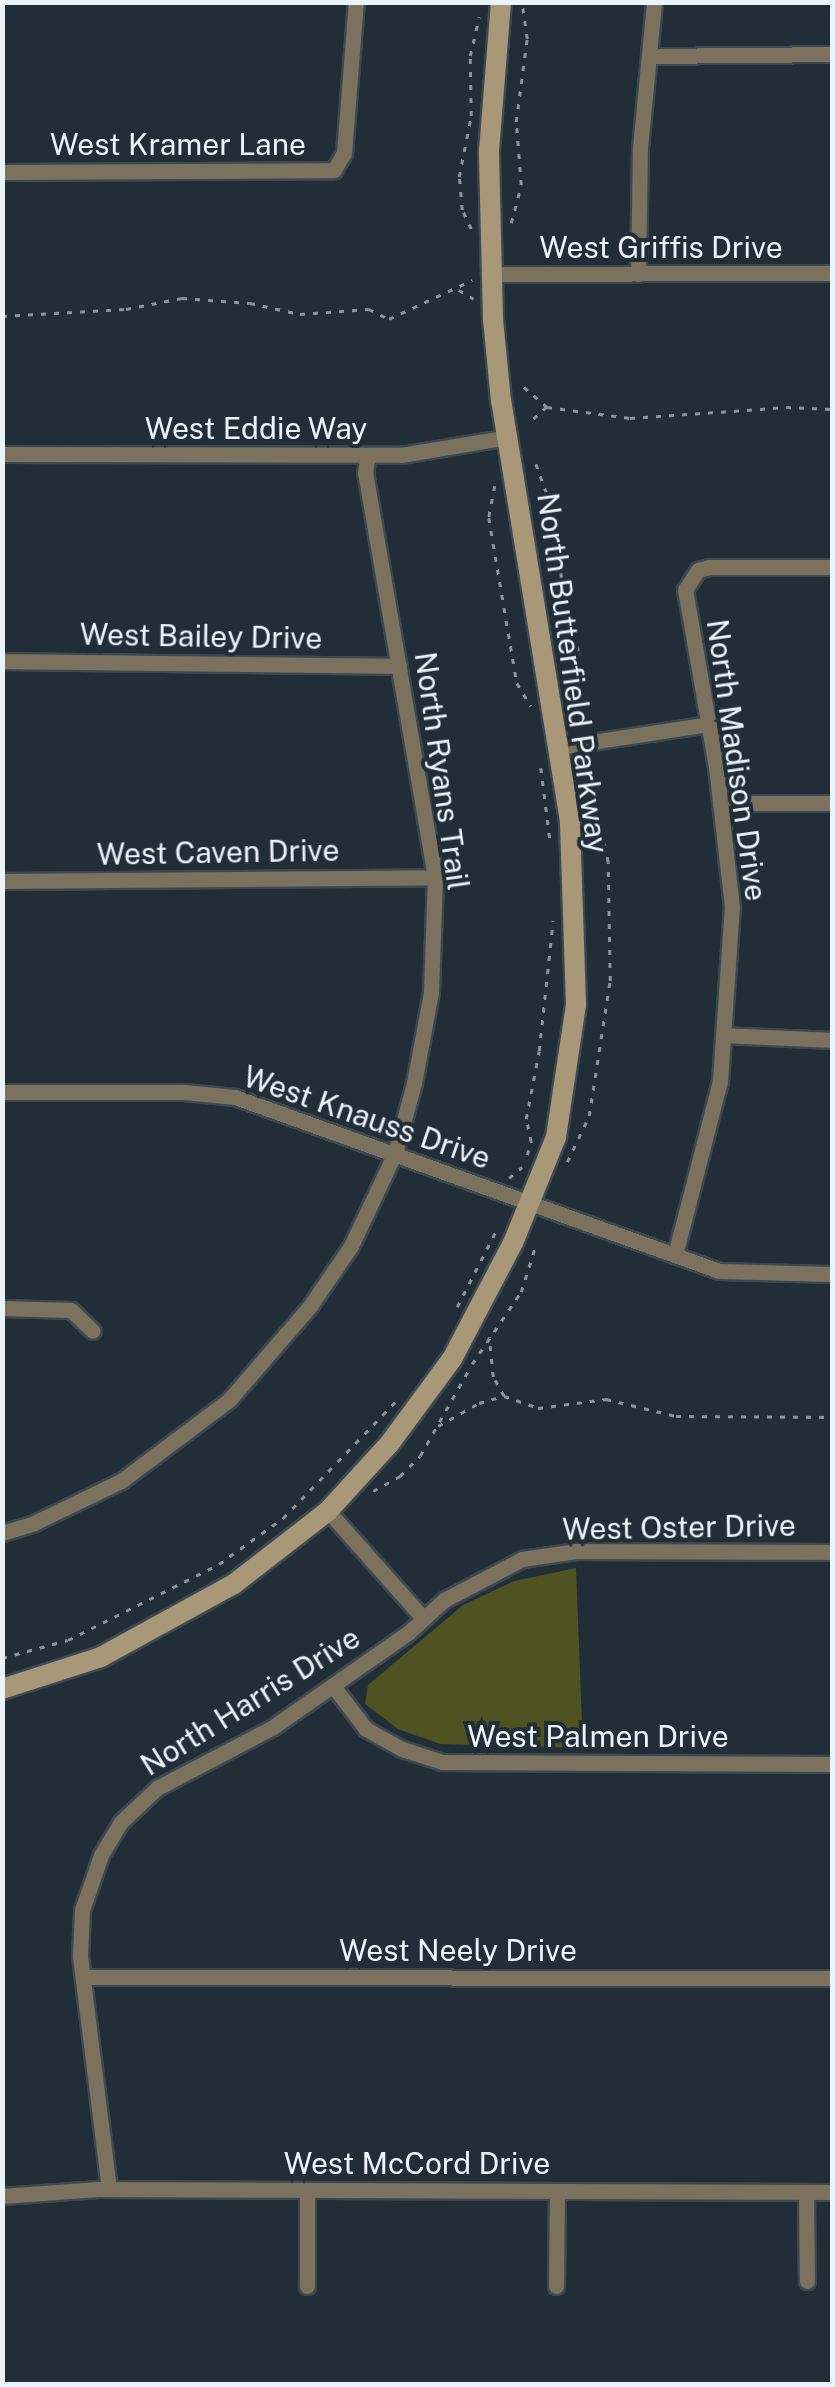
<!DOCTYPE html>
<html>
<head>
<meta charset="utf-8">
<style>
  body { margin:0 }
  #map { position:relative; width:835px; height:2387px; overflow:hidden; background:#212d37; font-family:"Public Sans",sans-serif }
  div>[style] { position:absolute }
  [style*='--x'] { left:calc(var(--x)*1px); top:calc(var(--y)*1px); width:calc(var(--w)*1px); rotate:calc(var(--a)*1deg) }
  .green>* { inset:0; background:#4f5221 }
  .path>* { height:2.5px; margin-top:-1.25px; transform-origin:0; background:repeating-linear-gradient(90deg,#8a949d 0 5px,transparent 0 13px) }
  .roads { filter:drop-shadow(2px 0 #3d4952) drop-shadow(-2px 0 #3d4952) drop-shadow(0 2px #3d4952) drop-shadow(0 -2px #3d4952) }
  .street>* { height:15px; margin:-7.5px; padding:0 7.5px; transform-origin:7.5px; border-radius:7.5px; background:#7b715d }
  .secondary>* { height:20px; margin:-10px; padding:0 10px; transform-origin:10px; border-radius:10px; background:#a99878 }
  span { translate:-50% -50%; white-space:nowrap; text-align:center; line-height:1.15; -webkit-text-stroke:8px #212d37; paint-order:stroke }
  .street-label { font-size:30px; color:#ecf4fb }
  .frame { position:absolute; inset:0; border:5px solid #ecf4fb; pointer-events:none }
</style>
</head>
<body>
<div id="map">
  <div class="green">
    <i style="clip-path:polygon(576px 1568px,583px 1748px,440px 1744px,398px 1729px,365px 1704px,368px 1685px,463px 1605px,514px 1581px)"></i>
  </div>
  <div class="path">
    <i style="--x:511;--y:223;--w:39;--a:-75"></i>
    <i style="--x:521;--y:185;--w:63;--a:-94.5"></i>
    <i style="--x:516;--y:122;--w:84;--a:-82.5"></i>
    <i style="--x:527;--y:39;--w:37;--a:-98"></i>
    <i style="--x:471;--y:229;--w:21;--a:-115"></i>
    <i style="--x:462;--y:210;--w:33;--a:-95"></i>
    <i style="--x:459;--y:177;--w:62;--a:-78.9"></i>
    <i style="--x:471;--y:116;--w:60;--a:-91"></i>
    <i style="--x:470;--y:56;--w:40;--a:-77"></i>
    <i style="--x:459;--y:290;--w:17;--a:31"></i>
    <i style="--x:2;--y:316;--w:124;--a:-3.2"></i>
    <i style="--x:126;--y:309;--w:57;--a:-11.1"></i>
    <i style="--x:182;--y:298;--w:68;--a:4.2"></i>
    <i style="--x:250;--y:303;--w:51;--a:12.4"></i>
    <i style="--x:300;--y:314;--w:69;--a:-4.1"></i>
    <i style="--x:369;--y:309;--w:22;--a:27"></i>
    <i style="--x:389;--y:319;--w:92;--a:-25.2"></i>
    <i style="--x:524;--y:387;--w:30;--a:41"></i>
    <i style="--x:547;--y:407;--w:24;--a:138"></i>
    <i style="--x:547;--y:407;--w:84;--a:7.5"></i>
    <i style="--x:630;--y:418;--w:156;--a:-4"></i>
    <i style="--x:786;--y:407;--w:46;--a:2.5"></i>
    <i style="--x:536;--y:464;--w:61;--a:69.8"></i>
    <i style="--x:557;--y:521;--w:62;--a:85.4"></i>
    <i style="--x:562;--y:583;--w:72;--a:76.3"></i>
    <i style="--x:579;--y:653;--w:50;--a:95.7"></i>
    <i style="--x:495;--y:486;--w:33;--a:101"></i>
    <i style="--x:489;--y:518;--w:167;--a:80.4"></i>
    <i style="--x:517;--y:683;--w:27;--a:59"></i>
    <i style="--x:541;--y:768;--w:72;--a:82.8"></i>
    <i style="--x:527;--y:1155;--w:14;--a:-73"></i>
    <i style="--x:531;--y:1142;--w:24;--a:-102"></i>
    <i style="--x:526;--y:1119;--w:69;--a:-79.2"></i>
    <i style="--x:539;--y:1051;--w:131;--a:-83.9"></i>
    <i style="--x:567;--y:1162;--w:51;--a:-64.4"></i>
    <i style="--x:589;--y:1116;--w:137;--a:-81.2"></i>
    <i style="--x:610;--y:981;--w:119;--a:-91"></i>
    <i style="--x:608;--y:862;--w:48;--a:-102"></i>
    <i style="--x:598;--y:815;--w:26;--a:-113"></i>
    <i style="--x:509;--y:1178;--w:17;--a:-40"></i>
    <i style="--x:457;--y:1307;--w:88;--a:-62.9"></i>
    <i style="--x:472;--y:1364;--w:87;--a:-55.8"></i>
    <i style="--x:521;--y:1292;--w:50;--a:-72.6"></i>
    <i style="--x:504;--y:1396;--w:36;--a:19"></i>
    <i style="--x:538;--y:1408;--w:69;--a:-7.5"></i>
    <i style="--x:606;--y:1399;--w:72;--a:13.7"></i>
    <i style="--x:676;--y:1416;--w:156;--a:0.4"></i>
    <i style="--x:438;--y:1426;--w:47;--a:-29.3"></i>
    <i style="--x:479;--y:1403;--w:26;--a:-16"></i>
    <i style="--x:504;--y:1396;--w:22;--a:-120"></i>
    <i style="--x:493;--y:1377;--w:40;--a:-95.7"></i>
    <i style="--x:373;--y:1491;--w:31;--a:-29"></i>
    <i style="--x:400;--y:1476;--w:28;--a:-45"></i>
    <i style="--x:420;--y:1456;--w:98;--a:-60.5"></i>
    <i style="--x:2;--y:1658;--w:68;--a:-15.3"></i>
    <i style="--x:68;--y:1640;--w:169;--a:-26.7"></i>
    <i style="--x:219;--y:1564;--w:79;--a:-35.7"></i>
    <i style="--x:283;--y:1518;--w:163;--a:-46"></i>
  </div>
  <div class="roads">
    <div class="street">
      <i style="--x:649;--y:56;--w:183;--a:-0.6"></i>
      <i style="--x:2;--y:172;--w:332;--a:-0.3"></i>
      <i style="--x:334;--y:170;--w:20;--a:-60"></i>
      <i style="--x:344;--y:153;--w:151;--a:-85.5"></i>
      <i style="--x:491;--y:274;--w:341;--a:-0.2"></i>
      <i style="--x:638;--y:274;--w:126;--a:-89.1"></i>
      <i style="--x:640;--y:148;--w:147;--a:-84.5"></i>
      <i style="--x:2;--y:454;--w:399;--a:0.1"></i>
      <i style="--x:401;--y:455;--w:109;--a:-9.5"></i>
      <i style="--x:2;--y:661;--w:397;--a:0.7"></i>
      <i style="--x:559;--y:747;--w:152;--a:-8.7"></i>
      <i style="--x:720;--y:803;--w:112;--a:0"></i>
      <i style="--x:2;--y:881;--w:433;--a:-0.5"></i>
      <i style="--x:723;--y:1035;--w:109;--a:2.6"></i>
      <i style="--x:2;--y:1092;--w:182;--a:0"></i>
      <i style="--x:184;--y:1092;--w:51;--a:5.6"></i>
      <i style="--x:235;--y:1097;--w:514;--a:19.77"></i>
      <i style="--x:719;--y:1271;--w:113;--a:1.5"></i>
      <i style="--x:675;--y:1255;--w:180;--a:-75.5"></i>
      <i style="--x:720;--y:1081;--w:174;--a:-86.1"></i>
      <i style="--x:732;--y:907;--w:141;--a:-96.5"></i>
      <i style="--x:716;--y:767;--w:180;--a:-99.9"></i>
      <i style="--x:685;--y:590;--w:24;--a:-57"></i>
      <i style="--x:698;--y:570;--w:11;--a:-15"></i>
      <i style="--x:709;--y:567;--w:123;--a:0"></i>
      <i style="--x:2;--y:1308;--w:69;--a:1.7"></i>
      <i style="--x:71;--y:1310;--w:30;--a:44"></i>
      <i style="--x:328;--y:1511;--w:143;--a:48.4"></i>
      <i style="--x:2;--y:1533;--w:34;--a:-17"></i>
      <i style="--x:34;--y:1523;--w:97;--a:-25.8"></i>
      <i style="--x:121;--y:1481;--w:135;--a:-36.9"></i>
      <i style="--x:229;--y:1400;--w:124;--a:-49.2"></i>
      <i style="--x:310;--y:1306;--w:73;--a:-55.7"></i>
      <i style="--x:351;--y:1246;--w:103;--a:-64.7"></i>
      <i style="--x:395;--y:1153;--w:73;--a:-74.8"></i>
      <i style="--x:414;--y:1083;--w:93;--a:-79.4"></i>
      <i style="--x:431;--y:992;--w:115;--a:-88"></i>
      <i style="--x:435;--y:877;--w:410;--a:-99.8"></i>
      <i style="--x:365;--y:473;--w:18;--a:-81"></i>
      <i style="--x:333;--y:1686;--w:54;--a:52.5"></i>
      <i style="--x:366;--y:1729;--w:41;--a:29.1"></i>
      <i style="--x:402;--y:1749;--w:42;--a:18"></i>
      <i style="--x:442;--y:1762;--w:390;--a:0.3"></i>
      <i style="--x:84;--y:1977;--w:748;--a:0.08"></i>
      <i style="--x:109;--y:2189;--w:235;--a:-97.1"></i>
      <i style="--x:80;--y:1956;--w:46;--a:-87.5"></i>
      <i style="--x:82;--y:1910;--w:58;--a:-70.9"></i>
      <i style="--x:101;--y:1855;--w:39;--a:-59"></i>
      <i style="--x:121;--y:1822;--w:50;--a:-43.4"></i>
      <i style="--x:157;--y:1788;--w:131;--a:-27.7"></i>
      <i style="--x:273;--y:1727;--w:166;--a:-34.9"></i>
      <i style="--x:409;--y:1632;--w:47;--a:-42.4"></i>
      <i style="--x:444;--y:1600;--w:88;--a:-27.7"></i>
      <i style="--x:522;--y:1559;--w:55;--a:-8.4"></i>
      <i style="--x:576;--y:1551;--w:256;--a:0.2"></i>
      <i style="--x:806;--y:2192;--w:89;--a:89.4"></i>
      <i style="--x:2;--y:2196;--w:96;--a:-4.2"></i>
      <i style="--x:98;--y:2189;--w:734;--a:0.23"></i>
      <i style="--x:307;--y:2286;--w:96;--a:-90"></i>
      <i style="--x:556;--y:2286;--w:95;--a:-89.4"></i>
    </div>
    <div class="secondary">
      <i style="--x:2;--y:1689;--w:104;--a:-17.9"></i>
      <i style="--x:101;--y:1657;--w:152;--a:-28.8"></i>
      <i style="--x:234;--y:1584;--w:119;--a:-37.8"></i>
      <i style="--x:328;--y:1511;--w:92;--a:-47.6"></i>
      <i style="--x:390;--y:1443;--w:104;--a:-53.6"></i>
      <i style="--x:452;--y:1359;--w:131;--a:-62.3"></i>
      <i style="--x:513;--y:1243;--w:114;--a:-67.9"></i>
      <i style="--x:556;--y:1137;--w:134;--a:-81.4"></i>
      <i style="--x:576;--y:1004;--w:183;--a:-91.9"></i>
      <i style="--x:570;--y:821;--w:426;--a:-99.3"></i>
      <i style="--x:501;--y:401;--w:82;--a:-95.6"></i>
      <i style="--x:493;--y:319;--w:168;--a:-91.4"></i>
      <i style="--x:489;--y:151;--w:149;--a:-85.4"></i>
    </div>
  </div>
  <div class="street-label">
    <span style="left:178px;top:144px">West Kramer Lane</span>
    <span style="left:661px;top:247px">West Griffis Drive</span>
    <span style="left:256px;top:428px">West Eddie Way</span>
    <span style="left:201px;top:636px;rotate:1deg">West Bailey Drive</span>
    <span style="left:573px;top:673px;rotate:82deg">North Butterfield Parkway</span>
    <span style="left:737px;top:760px;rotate:82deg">North Madison Drive</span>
    <span style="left:442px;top:771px;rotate:82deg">North Ryans Trail</span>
    <span style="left:218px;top:852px;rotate:-1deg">West Caven Drive</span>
    <span style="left:367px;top:1117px;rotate:19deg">West Knauss Drive</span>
    <span style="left:679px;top:1527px;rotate:-1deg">West Oster Drive</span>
    <span style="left:250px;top:1701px;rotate:-32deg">North Harris Drive</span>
    <span style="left:598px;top:1736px">West Palmen Drive</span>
    <span style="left:458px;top:1950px">West Neely Drive</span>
    <span style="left:417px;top:2163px">West McCord Drive</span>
  </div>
  <div class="frame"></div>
</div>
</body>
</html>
